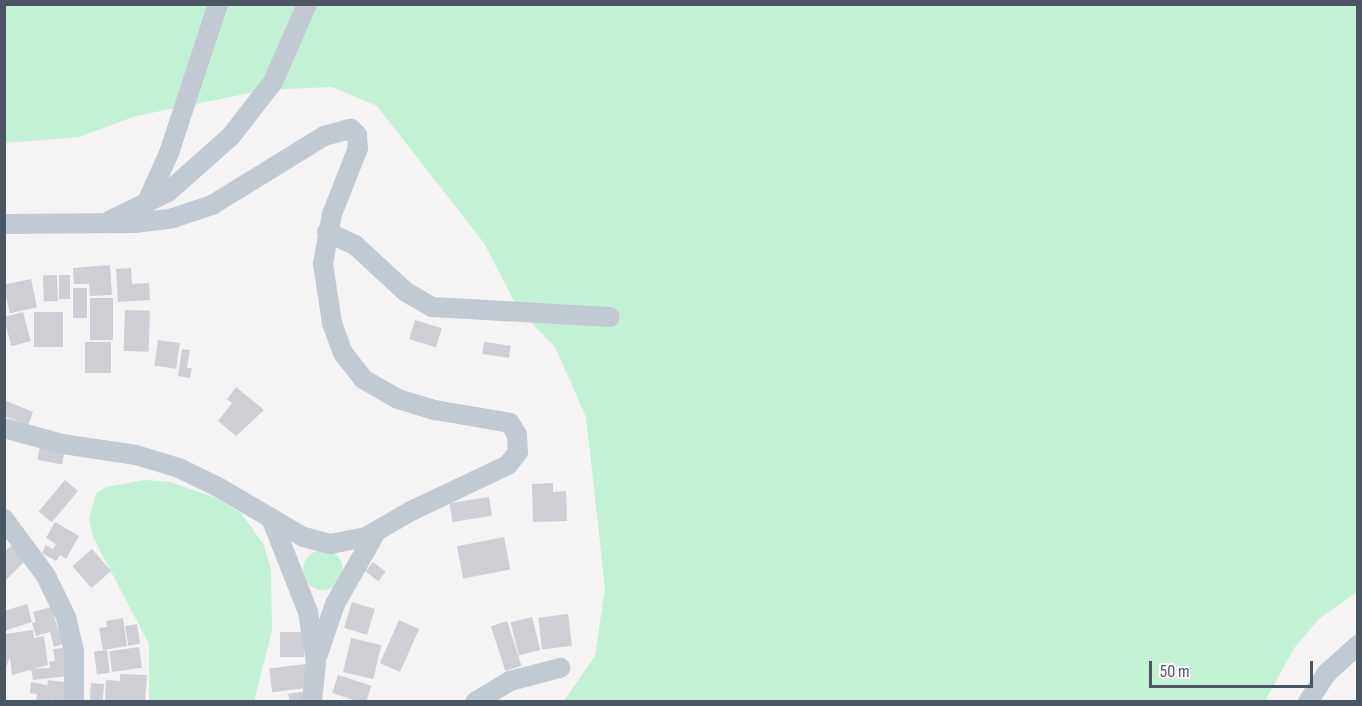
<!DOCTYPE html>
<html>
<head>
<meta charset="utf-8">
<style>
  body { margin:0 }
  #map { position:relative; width:1362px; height:706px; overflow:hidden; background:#f5f3f3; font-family:"Sofia Sans Condensed",sans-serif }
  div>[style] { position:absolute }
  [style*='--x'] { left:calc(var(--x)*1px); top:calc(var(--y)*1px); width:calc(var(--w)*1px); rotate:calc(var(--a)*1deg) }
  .green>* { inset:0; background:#c3f1d5 }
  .round { border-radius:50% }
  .building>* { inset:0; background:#cdcfd5; transform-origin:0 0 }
  .minor>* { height:20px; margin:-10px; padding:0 10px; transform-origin:10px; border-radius:10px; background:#c1cad2 }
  span { translate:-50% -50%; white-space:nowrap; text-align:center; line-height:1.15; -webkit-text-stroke:4.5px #fff; paint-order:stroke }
  .frame { position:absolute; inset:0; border:6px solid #4a5661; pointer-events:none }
  .scale { position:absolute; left:1149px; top:661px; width:164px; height:27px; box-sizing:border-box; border:3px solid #4a5661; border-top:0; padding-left:8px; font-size:18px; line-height:21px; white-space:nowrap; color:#4a5661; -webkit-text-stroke:4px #fff; paint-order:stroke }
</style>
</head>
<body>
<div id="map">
  <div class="green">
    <i style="clip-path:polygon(5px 5px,1357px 5px,1357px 592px,1320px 618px,1295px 647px,1265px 701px,564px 701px,595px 656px,605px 588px,586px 417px,555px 347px,518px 309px,484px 243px,377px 106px,332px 87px,264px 90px,136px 116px,79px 137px,5px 143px)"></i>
    <i style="clip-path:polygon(145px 480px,170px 482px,219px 499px,241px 513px,264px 545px,271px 570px,272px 631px,254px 701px,149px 701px,149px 644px,93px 537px,89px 519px,96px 494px,106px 487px)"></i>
    <i class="round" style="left:303px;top:550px;width:40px;height:40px"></i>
  </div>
  <div class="building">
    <i style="clip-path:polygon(110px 265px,112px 295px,90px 296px,89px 284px,74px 284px,73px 268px)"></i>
    <i style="clip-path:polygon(131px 268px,132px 284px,149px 283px,150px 300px,118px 302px,116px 269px)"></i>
    <i style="left:57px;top:275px;width:26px;height:14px;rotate:88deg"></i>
    <i style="left:59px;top:275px;width:11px;height:24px"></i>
    <i style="left:31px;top:279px;width:29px;height:28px;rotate:78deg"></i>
    <i style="left:73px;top:288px;width:14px;height:30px"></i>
    <i style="left:90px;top:298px;width:23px;height:42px"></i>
    <i style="left:125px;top:310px;width:25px;height:41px;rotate:2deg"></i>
    <i style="left:23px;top:312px;width:30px;height:20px;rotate:75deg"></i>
    <i style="left:34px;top:312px;width:29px;height:35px"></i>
    <i style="left:415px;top:320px;width:28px;height:20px;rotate:17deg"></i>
    <i style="left:158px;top:340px;width:22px;height:26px;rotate:8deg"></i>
    <i style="left:85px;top:342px;width:26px;height:31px"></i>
    <i style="left:484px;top:342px;width:27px;height:12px;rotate:8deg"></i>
    <i style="clip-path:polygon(182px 349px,190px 350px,187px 368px,192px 368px,190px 378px,178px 376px)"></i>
    <i style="clip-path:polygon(236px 387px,264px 410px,236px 436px,218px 421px,232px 403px,227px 399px)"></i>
    <i style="clip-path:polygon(4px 400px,33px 412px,28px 425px,4px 416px)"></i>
    <i style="left:40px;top:447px;width:25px;height:13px;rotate:11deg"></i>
    <i style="left:65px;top:480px;width:17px;height:41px;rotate:40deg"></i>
    <i style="clip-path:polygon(553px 483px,553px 492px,566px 491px,567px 521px,533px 522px,532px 484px)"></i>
    <i style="left:489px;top:497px;width:19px;height:40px;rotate:81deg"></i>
    <i style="clip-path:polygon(55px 522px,79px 536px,66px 559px,60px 555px,56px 561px,42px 553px,46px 545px,53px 549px,56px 544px,46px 538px)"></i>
    <i style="left:504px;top:537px;width:33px;height:48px;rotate:79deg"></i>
    <i style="clip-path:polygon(13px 544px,27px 559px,4px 582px,4px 552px)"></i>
    <i style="left:92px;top:549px;width:29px;height:26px;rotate:49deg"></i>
    <i style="left:373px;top:562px;width:16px;height:12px;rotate:38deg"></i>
    <i style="left:352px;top:602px;width:24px;height:27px;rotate:17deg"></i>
    <i style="clip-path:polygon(27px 604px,32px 622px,4px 631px,4px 611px)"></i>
    <i style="clip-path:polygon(51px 607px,63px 644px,54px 647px,50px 632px,36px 636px,32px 623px,36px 622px,33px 612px)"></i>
    <i style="left:568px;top:614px;width:32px;height:30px;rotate:83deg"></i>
    <i style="left:532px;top:617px;width:34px;height:22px;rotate:76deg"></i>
    <i style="clip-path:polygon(123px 618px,127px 646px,103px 650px,99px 628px,107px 627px,106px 621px)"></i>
    <i style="left:399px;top:620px;width:22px;height:47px;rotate:24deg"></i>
    <i style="left:507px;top:621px;width:47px;height:17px;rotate:72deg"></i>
    <i style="left:137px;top:624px;width:20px;height:12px;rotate:81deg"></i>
    <i style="clip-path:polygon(33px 630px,34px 638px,44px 636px,48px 665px,12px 675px,10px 657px,4px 672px,5px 634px)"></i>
    <i style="left:280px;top:632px;width:24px;height:25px"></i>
    <i style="left:351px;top:638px;width:31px;height:35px;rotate:13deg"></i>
    <i style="left:139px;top:647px;width:21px;height:30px;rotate:82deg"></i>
    <i style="clip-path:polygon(64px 648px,67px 676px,33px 680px,31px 669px,50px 668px,49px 662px,55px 661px,53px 649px)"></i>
    <i style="left:107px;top:650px;width:23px;height:13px;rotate:83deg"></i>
    <i style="left:306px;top:664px;width:24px;height:37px;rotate:83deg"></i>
    <i style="clip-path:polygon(120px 674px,147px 675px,145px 702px,105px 702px,106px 680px,120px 681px)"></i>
    <i style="left:338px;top:675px;width:35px;height:19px;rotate:18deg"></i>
    <i style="clip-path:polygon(48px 680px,70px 683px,67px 699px,53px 702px,52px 696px,52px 702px,36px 702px,37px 694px,30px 693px,31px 682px,47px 685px,46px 695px)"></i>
    <i style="left:91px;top:683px;width:13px;height:19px;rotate:4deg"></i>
    <i style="clip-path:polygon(307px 691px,309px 702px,290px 702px,288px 694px)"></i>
  </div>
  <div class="minor">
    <i style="--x:146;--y:204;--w:56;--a:-65.7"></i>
    <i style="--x:169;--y:153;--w:157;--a:-71.8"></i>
    <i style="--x:109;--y:221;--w:66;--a:-26.2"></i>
    <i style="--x:168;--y:192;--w:84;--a:-41.6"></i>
    <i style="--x:231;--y:136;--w:68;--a:-52.1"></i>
    <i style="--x:273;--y:82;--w:85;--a:-66.4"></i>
    <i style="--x:4;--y:224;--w:131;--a:-0.4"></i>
    <i style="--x:135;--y:223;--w:38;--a:-7"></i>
    <i style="--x:173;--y:218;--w:41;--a:-18.4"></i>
    <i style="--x:212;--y:205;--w:132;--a:-31.6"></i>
    <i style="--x:324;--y:136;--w:28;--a:-15"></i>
    <i style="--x:351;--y:129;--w:8;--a:45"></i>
    <i style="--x:357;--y:135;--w:13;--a:86"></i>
    <i style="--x:358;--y:148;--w:71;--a:111.5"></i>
    <i style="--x:332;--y:214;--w:51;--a:100.2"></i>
    <i style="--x:323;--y:264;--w:60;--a:81.3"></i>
    <i style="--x:332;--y:323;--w:32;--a:70"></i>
    <i style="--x:343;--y:353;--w:33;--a:52"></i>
    <i style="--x:363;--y:379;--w:40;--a:29.7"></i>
    <i style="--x:398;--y:399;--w:39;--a:17"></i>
    <i style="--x:435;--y:410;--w:76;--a:9.8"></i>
    <i style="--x:510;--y:423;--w:14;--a:60"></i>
    <i style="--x:517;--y:435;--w:17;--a:87"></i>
    <i style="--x:518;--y:452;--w:16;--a:128"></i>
    <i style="--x:508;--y:465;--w:107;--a:154.6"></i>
    <i style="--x:411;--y:511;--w:52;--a:150"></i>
    <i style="--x:366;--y:537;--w:37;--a:169"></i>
    <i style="--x:330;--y:544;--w:28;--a:-165"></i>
    <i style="--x:303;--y:537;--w:99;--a:-149.5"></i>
    <i style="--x:218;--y:487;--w:43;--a:-154"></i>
    <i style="--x:179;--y:468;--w:45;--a:-163.2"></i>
    <i style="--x:136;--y:455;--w:75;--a:-171.5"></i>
    <i style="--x:62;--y:444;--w:60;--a:-164.6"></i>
    <i style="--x:327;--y:232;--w:31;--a:25"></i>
    <i style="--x:355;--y:245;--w:69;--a:42.7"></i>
    <i style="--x:406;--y:292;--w:30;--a:30"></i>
    <i style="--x:432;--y:307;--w:178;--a:3.2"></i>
    <i style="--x:271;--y:518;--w:101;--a:68.5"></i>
    <i style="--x:308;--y:612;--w:51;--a:80.9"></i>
    <i style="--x:316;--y:662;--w:40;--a:95.7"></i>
    <i style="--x:4;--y:519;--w:71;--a:53.6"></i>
    <i style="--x:46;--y:576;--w:46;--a:64"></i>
    <i style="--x:66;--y:617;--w:36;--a:77"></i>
    <i style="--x:74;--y:652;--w:50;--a:90"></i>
    <i style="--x:318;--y:654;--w:53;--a:-71.2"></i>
    <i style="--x:335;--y:604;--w:83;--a:-60.3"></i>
    <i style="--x:475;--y:702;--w:41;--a:-31"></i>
    <i style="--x:510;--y:681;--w:52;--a:-14.6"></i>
    <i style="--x:1308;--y:702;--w:35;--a:-57"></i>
    <i style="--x:1327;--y:673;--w:42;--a:-42.1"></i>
  </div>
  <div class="frame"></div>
  <div class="scale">50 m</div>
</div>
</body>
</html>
